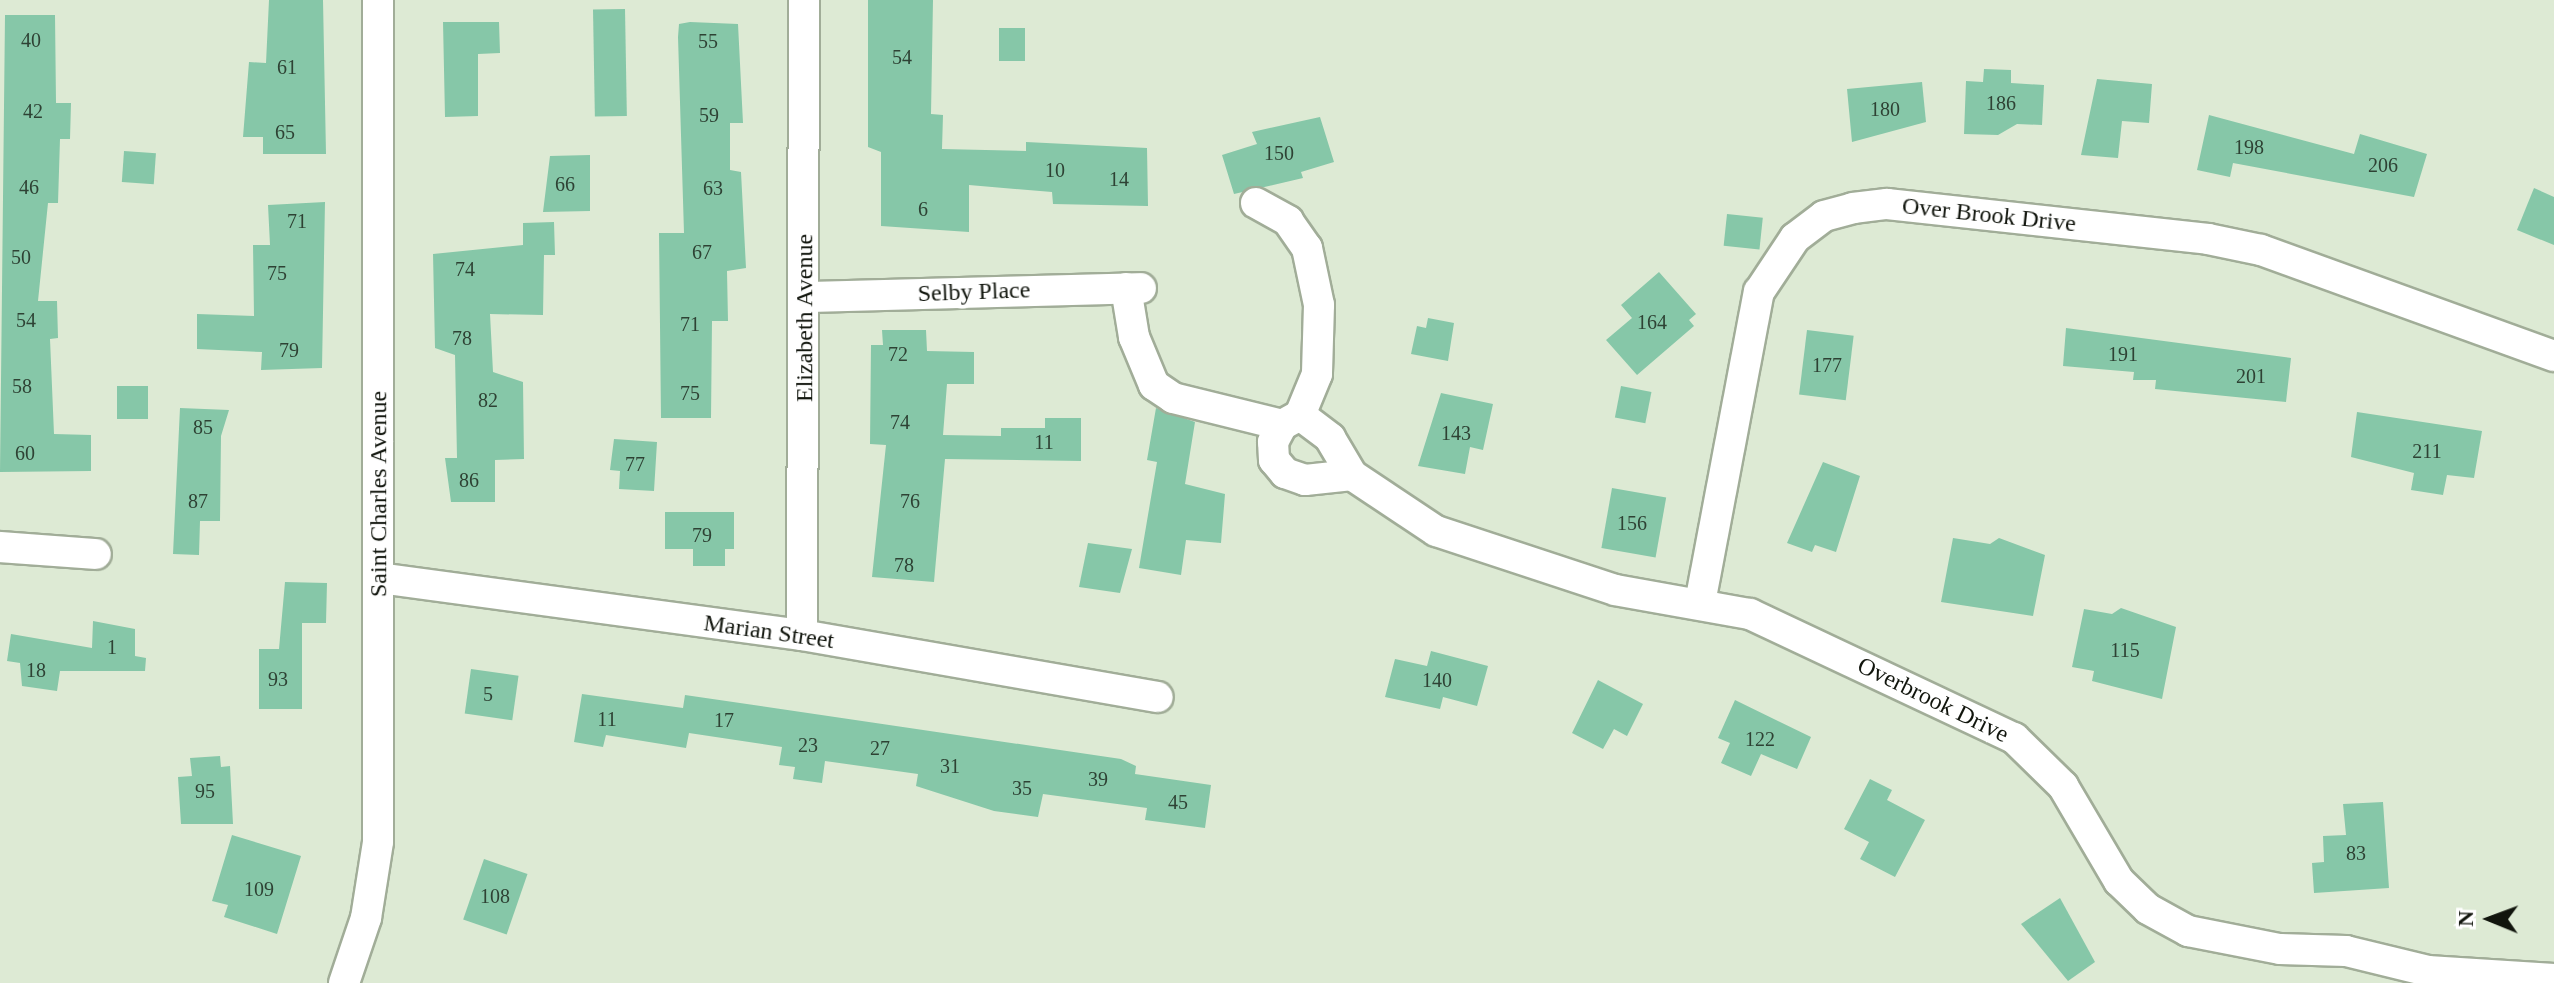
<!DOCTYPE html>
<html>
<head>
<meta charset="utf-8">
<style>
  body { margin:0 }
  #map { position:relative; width:2554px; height:983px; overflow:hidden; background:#ddead4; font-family:Georgia,serif }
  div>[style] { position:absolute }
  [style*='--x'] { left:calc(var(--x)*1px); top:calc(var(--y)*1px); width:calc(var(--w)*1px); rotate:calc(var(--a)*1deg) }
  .building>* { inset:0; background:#86c7a8; transform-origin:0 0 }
  .roads { filter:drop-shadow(2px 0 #a1ad98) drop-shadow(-2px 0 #a1ad98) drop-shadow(0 2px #a1ad98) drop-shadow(0 -2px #a1ad98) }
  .minor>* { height:30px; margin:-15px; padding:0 15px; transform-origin:15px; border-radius:15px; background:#fff }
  span { translate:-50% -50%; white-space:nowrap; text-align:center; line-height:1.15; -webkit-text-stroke:8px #fff; paint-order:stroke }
  .number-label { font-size:20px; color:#2e4234 }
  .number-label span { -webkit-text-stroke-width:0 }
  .street-label { font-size:24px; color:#11150d }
  .north { position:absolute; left:2450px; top:879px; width:80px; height:80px; -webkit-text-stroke:6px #fff; paint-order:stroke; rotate:271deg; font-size:22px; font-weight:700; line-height:32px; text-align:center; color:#11150d }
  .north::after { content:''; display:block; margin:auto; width:28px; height:36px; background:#11150d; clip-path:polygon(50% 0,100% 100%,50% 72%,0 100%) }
</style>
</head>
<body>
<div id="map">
  <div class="building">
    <i style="clip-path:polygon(269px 0,323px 0,326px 154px,263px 154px,263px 137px,243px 137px,249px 62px,266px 63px)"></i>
    <i style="clip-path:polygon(868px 0,933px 0,931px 114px,943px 115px,942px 149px,1026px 151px,1026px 142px,1147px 148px,1148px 206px,1053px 204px,1052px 192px,969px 185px,969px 232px,881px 226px,881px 152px,868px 147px)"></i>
    <i style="left:625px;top:9px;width:107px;height:32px;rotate:89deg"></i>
    <i style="clip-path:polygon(5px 15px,55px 15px,56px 103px,71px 103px,70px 139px,60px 139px,58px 203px,48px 203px,38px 301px,57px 301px,58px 338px,50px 339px,54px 434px,91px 435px,91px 471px,0 472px)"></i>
    <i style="clip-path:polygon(443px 22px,499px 22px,500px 53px,478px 54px,478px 116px,445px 117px)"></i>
    <i style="clip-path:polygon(690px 22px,738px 24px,743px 123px,730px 123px,730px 170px,741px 172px,746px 268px,727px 271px,728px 321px,712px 321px,711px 418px,661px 418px,659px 233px,684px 233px,678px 37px,679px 24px)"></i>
    <i style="left:999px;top:28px;width:26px;height:33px"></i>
    <i style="clip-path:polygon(1984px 69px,2011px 70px,2011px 83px,2044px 85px,2042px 125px,2017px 124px,1998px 135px,1964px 134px,1966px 81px,1983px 82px)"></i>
    <i style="clip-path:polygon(2097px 79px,2152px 84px,2149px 123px,2122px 121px,2118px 158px,2081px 155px)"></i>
    <i style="clip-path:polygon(1922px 82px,1926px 122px,1852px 142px,1847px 89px)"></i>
    <i style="clip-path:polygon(2209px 115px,2354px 154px,2360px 134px,2427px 154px,2414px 197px,2233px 163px,2230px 177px,2197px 170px)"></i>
    <i style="clip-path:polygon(1320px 117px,1334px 162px,1301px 172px,1303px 178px,1234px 194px,1222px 155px,1257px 144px,1252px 132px)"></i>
    <i style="left:124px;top:151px;width:32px;height:31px;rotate:4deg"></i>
    <i style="clip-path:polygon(590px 155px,590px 211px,543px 212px,550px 156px)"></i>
    <i style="clip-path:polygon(2534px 188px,2554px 197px,2554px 245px,2517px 230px)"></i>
    <i style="clip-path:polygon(325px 202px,322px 368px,261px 370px,262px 352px,197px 349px,197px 314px,254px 316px,253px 245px,270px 245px,268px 205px)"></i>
    <i style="left:1727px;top:214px;width:36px;height:32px;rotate:6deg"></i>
    <i style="clip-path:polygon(554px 222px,555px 255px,544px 255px,543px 315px,490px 314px,493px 372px,523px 382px,524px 459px,495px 460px,495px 502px,451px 502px,445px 458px,457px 458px,455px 355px,435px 348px,433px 254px,523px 245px,523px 223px)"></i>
    <i style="clip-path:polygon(1659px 272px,1696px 314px,1689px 320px,1694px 326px,1637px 375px,1606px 340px,1632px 318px,1621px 305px)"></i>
    <i style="clip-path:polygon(1428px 318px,1454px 323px,1448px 361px,1411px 354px,1417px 326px,1426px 328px)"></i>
    <i style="clip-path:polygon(2066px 328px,2291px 358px,2286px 402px,2155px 389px,2156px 380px,2133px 380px,2134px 372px,2063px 366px)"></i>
    <i style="clip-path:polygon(882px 330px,926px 330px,927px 351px,974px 352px,974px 384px,947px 384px,943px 435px,1001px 436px,1001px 428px,1045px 428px,1045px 418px,1081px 418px,1081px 461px,945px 459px,934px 582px,872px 577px,886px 445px,870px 444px,871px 345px,883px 345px)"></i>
    <i style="left:1807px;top:330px;width:47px;height:65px;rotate:7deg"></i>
    <i style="left:117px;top:386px;width:31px;height:33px"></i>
    <i style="left:1621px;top:386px;width:31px;height:32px;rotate:11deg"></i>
    <i style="clip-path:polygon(1441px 393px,1493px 404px,1483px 450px,1470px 447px,1465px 474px,1418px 466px)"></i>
    <i style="clip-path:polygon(180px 408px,229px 410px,221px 436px,220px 521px,200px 521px,199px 555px,173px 554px)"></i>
    <i style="clip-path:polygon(1156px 408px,1195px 422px,1185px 484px,1225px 494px,1221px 543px,1186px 540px,1181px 575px,1139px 568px,1157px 462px,1147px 460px)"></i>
    <i style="clip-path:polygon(2357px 412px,2482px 431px,2474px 478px,2447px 475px,2443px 495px,2411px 490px,2414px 473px,2351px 457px)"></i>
    <i style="clip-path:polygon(614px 439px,657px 442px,654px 491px,619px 489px,620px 471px,610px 470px)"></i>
    <i style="clip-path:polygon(1823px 462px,1860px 476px,1836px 552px,1815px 545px,1812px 552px,1787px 543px)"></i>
    <i style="left:1612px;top:488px;width:55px;height:61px;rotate:10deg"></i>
    <i style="clip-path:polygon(665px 512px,734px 512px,734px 549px,725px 549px,725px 566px,693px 566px,693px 549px,665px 549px)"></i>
    <i style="clip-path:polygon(1953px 538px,1990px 544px,1999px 538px,2045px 555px,2033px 616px,1941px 602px)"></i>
    <i style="clip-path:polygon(1088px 543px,1132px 549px,1120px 593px,1079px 587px)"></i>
    <i style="clip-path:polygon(285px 582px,327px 583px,326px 623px,302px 623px,302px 709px,259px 709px,259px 649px,279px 649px)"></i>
    <i style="clip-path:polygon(2121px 608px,2176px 627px,2162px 699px,2092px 681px,2094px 671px,2072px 667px,2084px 609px,2112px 614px)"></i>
    <i style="clip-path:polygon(93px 621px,135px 629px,135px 656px,146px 658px,145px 671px,60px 671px,57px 691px,22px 686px,20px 663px,7px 661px,11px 634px,92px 648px)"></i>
    <i style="clip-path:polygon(1431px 651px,1488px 666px,1477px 706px,1443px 697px,1440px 709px,1385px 697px,1395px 659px,1427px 666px)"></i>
    <i style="left:471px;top:669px;width:48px;height:45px;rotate:8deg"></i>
    <i style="clip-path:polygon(1598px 680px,1643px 704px,1627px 736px,1614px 729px,1603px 749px,1572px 733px)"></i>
    <i style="clip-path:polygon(582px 694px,683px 708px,685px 695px,1121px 759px,1136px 766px,1135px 774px,1211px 785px,1205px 828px,1145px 820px,1147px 808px,1043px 794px,1038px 817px,994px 811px,916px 786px,918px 774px,825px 761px,822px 783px,793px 779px,795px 767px,779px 765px,782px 747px,689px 733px,686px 748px,606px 735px,603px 747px,574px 742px)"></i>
    <i style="clip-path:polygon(1735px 700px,1811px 737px,1797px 769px,1761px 754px,1751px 776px,1721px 763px,1730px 743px,1718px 738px)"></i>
    <i style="clip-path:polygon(220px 756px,221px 767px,230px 766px,233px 824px,181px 824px,178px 777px,192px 776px,190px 758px)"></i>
    <i style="clip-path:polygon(1870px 779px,1892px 790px,1887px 800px,1925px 820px,1895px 877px,1860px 859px,1869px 842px,1844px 829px)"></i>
    <i style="clip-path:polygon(2383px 802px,2389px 888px,2314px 893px,2312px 863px,2324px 862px,2323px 836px,2346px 835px,2343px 804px)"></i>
    <i style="clip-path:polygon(232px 835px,301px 856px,277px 934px,224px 917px,228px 905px,212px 901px)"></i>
    <i style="left:484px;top:859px;width:46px;height:64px;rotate:19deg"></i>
    <i style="clip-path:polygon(2060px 898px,2095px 962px,2068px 981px,2021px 924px)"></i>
  </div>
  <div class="roads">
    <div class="minor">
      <i style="--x:1256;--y:203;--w:37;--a:29"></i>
      <i style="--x:1288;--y:221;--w:33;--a:55"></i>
      <i style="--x:1307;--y:248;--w:58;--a:78.1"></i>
      <i style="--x:1319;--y:305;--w:69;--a:91.7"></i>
      <i style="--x:1317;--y:374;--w:44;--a:112.5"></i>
      <i style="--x:1126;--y:288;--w:50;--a:80.7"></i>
      <i style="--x:1134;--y:337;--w:52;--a:67.4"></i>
      <i style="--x:1154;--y:385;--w:23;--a:34"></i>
      <i style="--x:1173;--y:398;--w:112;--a:13.9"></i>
      <i style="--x:806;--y:297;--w:335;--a:-1.5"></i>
      <i style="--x:1300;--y:415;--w:38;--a:37"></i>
      <i style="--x:1330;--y:438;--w:43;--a:59.3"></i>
      <i style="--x:1352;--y:475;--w:47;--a:173.9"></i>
      <i style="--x:1305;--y:480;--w:21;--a:-161"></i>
      <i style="--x:1285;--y:473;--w:17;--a:-130"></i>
      <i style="--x:1274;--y:460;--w:18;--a:-93"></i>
      <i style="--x:1273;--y:442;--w:19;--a:-62"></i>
      <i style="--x:1282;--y:425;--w:21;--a:-29"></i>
      <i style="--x:1352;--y:475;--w:101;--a:33.7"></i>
      <i style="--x:1436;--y:531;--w:188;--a:18.2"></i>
      <i style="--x:1615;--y:590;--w:137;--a:10.1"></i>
      <i style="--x:1750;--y:614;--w:292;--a:25.2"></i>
      <i style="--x:2014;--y:738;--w:69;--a:44.4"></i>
      <i style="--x:2063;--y:786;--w:110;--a:59.5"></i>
      <i style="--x:2119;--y:881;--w:40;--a:44"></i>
      <i style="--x:2148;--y:909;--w:46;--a:28.8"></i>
      <i style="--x:2188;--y:931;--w:94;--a:11.1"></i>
      <i style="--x:2280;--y:949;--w:66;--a:1.7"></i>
      <i style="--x:2346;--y:951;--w:84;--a:13.7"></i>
      <i style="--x:2428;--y:971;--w:126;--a:3.6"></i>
      <i style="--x:0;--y:547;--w:96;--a:4.2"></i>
      <i style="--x:379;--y:578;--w:427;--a:7.7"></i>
      <i style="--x:802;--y:635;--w:361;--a:9.9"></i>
      <i style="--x:1700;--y:603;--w:317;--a:-79.3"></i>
      <i style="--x:1759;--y:292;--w:65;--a:-56.3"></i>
      <i style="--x:1795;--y:238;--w:36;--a:-37"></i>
      <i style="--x:1824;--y:216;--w:30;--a:-15"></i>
      <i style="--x:1853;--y:208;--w:34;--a:-7"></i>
      <i style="--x:1887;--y:204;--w:323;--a:6.2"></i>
      <i style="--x:2208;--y:239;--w:54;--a:11.7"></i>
      <i style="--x:2261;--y:250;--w:312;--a:19.9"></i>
      <i style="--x:802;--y:635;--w:635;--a:-89.82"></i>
      <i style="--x:344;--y:983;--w:69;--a:-71.3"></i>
      <i style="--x:366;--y:918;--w:77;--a:-81"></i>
      <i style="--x:378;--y:842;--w:842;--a:-90"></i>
    </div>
  </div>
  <div class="number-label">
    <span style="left:31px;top:40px">40</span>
    <span style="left:708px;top:41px">55</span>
    <span style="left:902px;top:57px">54</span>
    <span style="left:287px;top:67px">61</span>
    <span style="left:2001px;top:103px">186</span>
    <span style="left:1885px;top:109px">180</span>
    <span style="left:33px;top:111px">42</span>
    <span style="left:709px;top:115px">59</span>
    <span style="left:285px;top:132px">65</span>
    <span style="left:2249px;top:147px">198</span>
    <span style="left:1279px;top:153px">150</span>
    <span style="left:2383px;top:165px">206</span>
    <span style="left:1055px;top:170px">10</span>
    <span style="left:1119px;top:179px">14</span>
    <span style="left:565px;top:184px">66</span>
    <span style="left:29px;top:187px">46</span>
    <span style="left:713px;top:188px">63</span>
    <span style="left:923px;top:209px">6</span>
    <span style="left:297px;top:221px">71</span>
    <span style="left:702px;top:252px">67</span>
    <span style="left:21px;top:257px">50</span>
    <span style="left:465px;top:269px">74</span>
    <span style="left:277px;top:273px">75</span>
    <span style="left:26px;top:320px">54</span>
    <span style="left:1652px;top:322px">164</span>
    <span style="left:690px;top:324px">71</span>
    <span style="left:462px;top:338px">78</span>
    <span style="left:289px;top:350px">79</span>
    <span style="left:898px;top:354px">72</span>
    <span style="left:2123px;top:354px">191</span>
    <span style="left:1827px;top:365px">177</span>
    <span style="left:2251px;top:376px">201</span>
    <span style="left:22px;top:386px">58</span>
    <span style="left:690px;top:393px">75</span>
    <span style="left:488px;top:400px">82</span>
    <span style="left:900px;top:422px">74</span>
    <span style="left:203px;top:427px">85</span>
    <span style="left:1456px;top:433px">143</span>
    <span style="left:1044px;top:442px">11</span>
    <span style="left:2427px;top:451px">211</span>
    <span style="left:25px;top:453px">60</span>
    <span style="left:635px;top:464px">77</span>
    <span style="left:469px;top:480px">86</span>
    <span style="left:198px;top:501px">87</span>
    <span style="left:910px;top:501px">76</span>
    <span style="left:1632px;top:523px">156</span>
    <span style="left:702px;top:535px">79</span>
    <span style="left:904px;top:565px">78</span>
    <span style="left:112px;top:647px">1</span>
    <span style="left:2125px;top:650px">115</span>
    <span style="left:36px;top:670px">18</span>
    <span style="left:278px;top:679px">93</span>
    <span style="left:1437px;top:680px">140</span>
    <span style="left:488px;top:694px">5</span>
    <span style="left:607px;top:719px">11</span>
    <span style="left:724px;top:720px">17</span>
    <span style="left:1760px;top:739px">122</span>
    <span style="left:808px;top:745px">23</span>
    <span style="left:880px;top:748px">27</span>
    <span style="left:950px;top:766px">31</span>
    <span style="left:1098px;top:779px">39</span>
    <span style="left:1022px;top:788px">35</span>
    <span style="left:205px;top:791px">95</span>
    <span style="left:1178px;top:802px">45</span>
    <span style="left:2356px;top:853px">83</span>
    <span style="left:259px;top:889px">109</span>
    <span style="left:495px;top:896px">108</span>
  </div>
  <div class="street-label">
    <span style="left:1989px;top:215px;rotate:6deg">Over Brook Drive</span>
    <span style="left:974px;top:292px;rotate:-2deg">Selby Place</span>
    <span style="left:805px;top:318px;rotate:-90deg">Elizabeth Avenue</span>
    <span style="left:379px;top:494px;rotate:-90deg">Saint Charles Avenue</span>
    <span style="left:769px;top:632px;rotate:8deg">Marian Street</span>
    <span style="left:1933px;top:700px;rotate:26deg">Overbrook Drive</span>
  </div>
  <div class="north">N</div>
</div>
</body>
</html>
